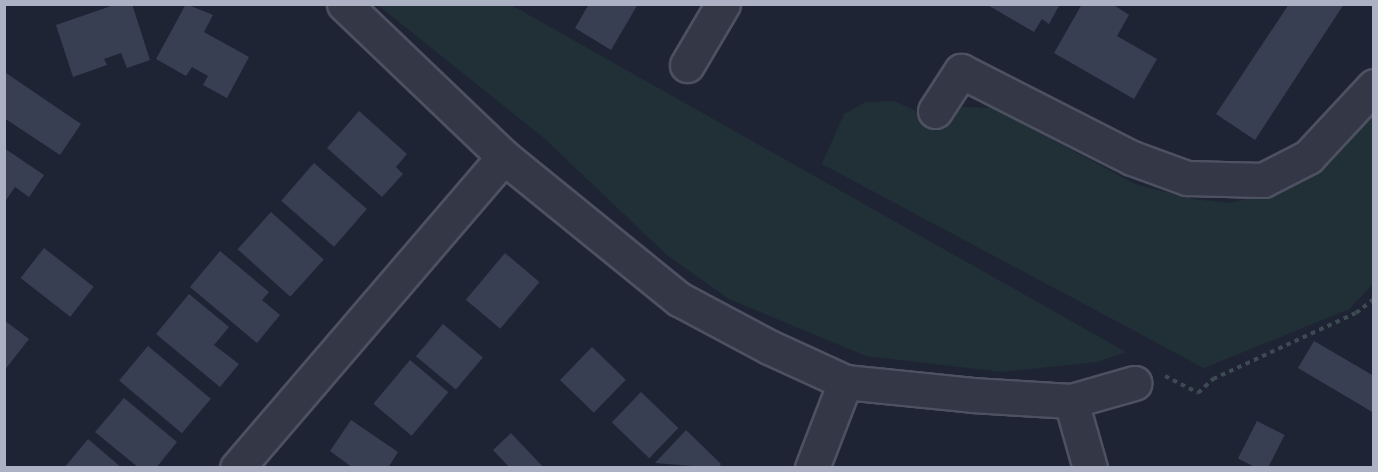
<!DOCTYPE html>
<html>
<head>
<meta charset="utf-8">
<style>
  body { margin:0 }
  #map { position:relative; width:1378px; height:472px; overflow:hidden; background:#1f2435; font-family:"Nunito Sans",sans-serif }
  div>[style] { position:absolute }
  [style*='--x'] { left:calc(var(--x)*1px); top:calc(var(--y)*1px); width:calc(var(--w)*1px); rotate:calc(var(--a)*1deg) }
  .green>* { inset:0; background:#213036 }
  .building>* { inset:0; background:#383f53; transform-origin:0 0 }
  .path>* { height:4px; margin-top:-2px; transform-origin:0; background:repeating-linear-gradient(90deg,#3c4b51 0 4.5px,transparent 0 9px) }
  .roads { filter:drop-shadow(2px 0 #4d5161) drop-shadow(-2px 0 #4d5161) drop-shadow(0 2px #4d5161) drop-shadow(0 -2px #4d5161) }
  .minor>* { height:33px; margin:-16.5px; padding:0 16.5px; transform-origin:16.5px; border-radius:16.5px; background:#333746 }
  span { translate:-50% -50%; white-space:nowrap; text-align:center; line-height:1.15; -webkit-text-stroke:5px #181c2a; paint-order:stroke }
  .frame { position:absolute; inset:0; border:6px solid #acb1c3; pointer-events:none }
</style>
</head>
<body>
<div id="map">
  <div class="green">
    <i style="clip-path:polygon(378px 5px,511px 5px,1126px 352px,1096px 362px,1002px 372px,866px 356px,729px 299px,668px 256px,544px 138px)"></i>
    <i style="clip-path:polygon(894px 101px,949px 126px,962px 107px,994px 108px,1135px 184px,1192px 199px,1231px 203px,1299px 183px,1373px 110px,1373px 284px,1349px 309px,1204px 368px,822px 164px,844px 114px,866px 102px)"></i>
  </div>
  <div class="building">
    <i style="clip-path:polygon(117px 4px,132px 4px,150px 60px,127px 68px,121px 53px,104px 59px,107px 65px,73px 77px,56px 25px)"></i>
    <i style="clip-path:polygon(186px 4px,213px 15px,204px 32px,249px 57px,227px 98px,203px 85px,208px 76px,192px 67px,186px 76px,156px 59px)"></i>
    <i style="clip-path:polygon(589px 4px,638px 4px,611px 50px,575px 28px)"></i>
    <i style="clip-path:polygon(986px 4px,1060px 4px,1049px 24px,1042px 19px,1034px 32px)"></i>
    <i style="clip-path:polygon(1082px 4px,1112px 4px,1129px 15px,1117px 36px,1157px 59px,1134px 99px,1054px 53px)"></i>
    <i style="clip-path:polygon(1289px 4px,1344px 4px,1255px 140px,1216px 114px)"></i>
    <i style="clip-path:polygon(6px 73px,81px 124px,60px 155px,4px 118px)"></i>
    <i style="clip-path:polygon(359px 111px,407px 154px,396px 167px,403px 174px,382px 197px,327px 148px)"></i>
    <i style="clip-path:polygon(4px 148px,44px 175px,29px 197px,15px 187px,4px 203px)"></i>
    <i style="left:314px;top:163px;width:70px;height:50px;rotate:41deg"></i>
    <i style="left:271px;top:212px;width:71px;height:50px;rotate:42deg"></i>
    <i style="left:44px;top:248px;width:63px;height:38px;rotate:38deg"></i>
    <i style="clip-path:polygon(220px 251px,269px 292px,262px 300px,280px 315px,257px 343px,190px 287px)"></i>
    <i style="left:505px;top:253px;width:45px;height:61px;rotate:40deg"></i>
    <i style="clip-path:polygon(189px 294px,229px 327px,214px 345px,239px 364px,220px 387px,156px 334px)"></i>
    <i style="clip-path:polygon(4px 320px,29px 339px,4px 371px)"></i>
    <i style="left:443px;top:324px;width:52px;height:42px;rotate:40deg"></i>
    <i style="clip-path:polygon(1314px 341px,1374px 376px,1374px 413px,1298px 368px)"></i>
    <i style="left:148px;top:346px;width:82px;height:45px;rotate:40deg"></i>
    <i style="left:592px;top:347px;width:47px;height:46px;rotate:44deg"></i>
    <i style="left:410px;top:360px;width:50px;height:57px;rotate:40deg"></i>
    <i style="left:641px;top:392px;width:52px;height:42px;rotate:44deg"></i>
    <i style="clip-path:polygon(124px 398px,177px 442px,156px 468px,139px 468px,95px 432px)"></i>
    <i style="clip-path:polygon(351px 420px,398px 452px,388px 468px,353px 468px,330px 451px)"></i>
    <i style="left:1257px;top:421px;width:31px;height:42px;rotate:27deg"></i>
    <i style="clip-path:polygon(686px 430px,721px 464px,718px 468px,655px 463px)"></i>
    <i style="clip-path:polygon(511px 433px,544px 468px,510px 468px,493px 450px)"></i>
    <i style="clip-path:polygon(88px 439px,122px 468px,64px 468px)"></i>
  </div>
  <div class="path">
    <i style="--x:1165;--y:376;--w:37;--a:27"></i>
    <i style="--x:1198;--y:393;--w:21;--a:-43"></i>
    <i style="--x:1213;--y:379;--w:157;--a:-24.8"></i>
    <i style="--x:1356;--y:313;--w:23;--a:-38"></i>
  </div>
  <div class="roads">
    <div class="minor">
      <i style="--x:344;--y:4;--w:221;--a:43.7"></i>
      <i style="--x:504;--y:157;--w:225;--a:39.1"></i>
      <i style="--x:679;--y:299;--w:102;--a:28.1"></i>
      <i style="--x:769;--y:347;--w:84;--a:24.7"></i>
      <i style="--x:845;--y:382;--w:128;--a:5.8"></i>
      <i style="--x:972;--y:395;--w:99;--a:3.5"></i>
      <i style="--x:1071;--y:401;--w:66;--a:-15.9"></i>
      <i style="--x:687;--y:65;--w:71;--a:-59.5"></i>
      <i style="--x:935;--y:111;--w:48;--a:-57"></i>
      <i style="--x:961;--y:71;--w:192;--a:27"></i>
      <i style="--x:1132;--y:158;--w:59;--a:20"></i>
      <i style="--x:1187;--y:178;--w:76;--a:1.5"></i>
      <i style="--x:1263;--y:180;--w:51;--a:-27.1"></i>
      <i style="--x:1308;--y:157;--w:97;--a:-47.1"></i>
      <i style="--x:1071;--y:401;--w:70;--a:74.2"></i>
      <i style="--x:237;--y:468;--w:410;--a:-49.4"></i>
      <i style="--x:812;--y:468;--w:92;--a:-69"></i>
    </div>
  </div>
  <div class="frame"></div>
</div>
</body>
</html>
